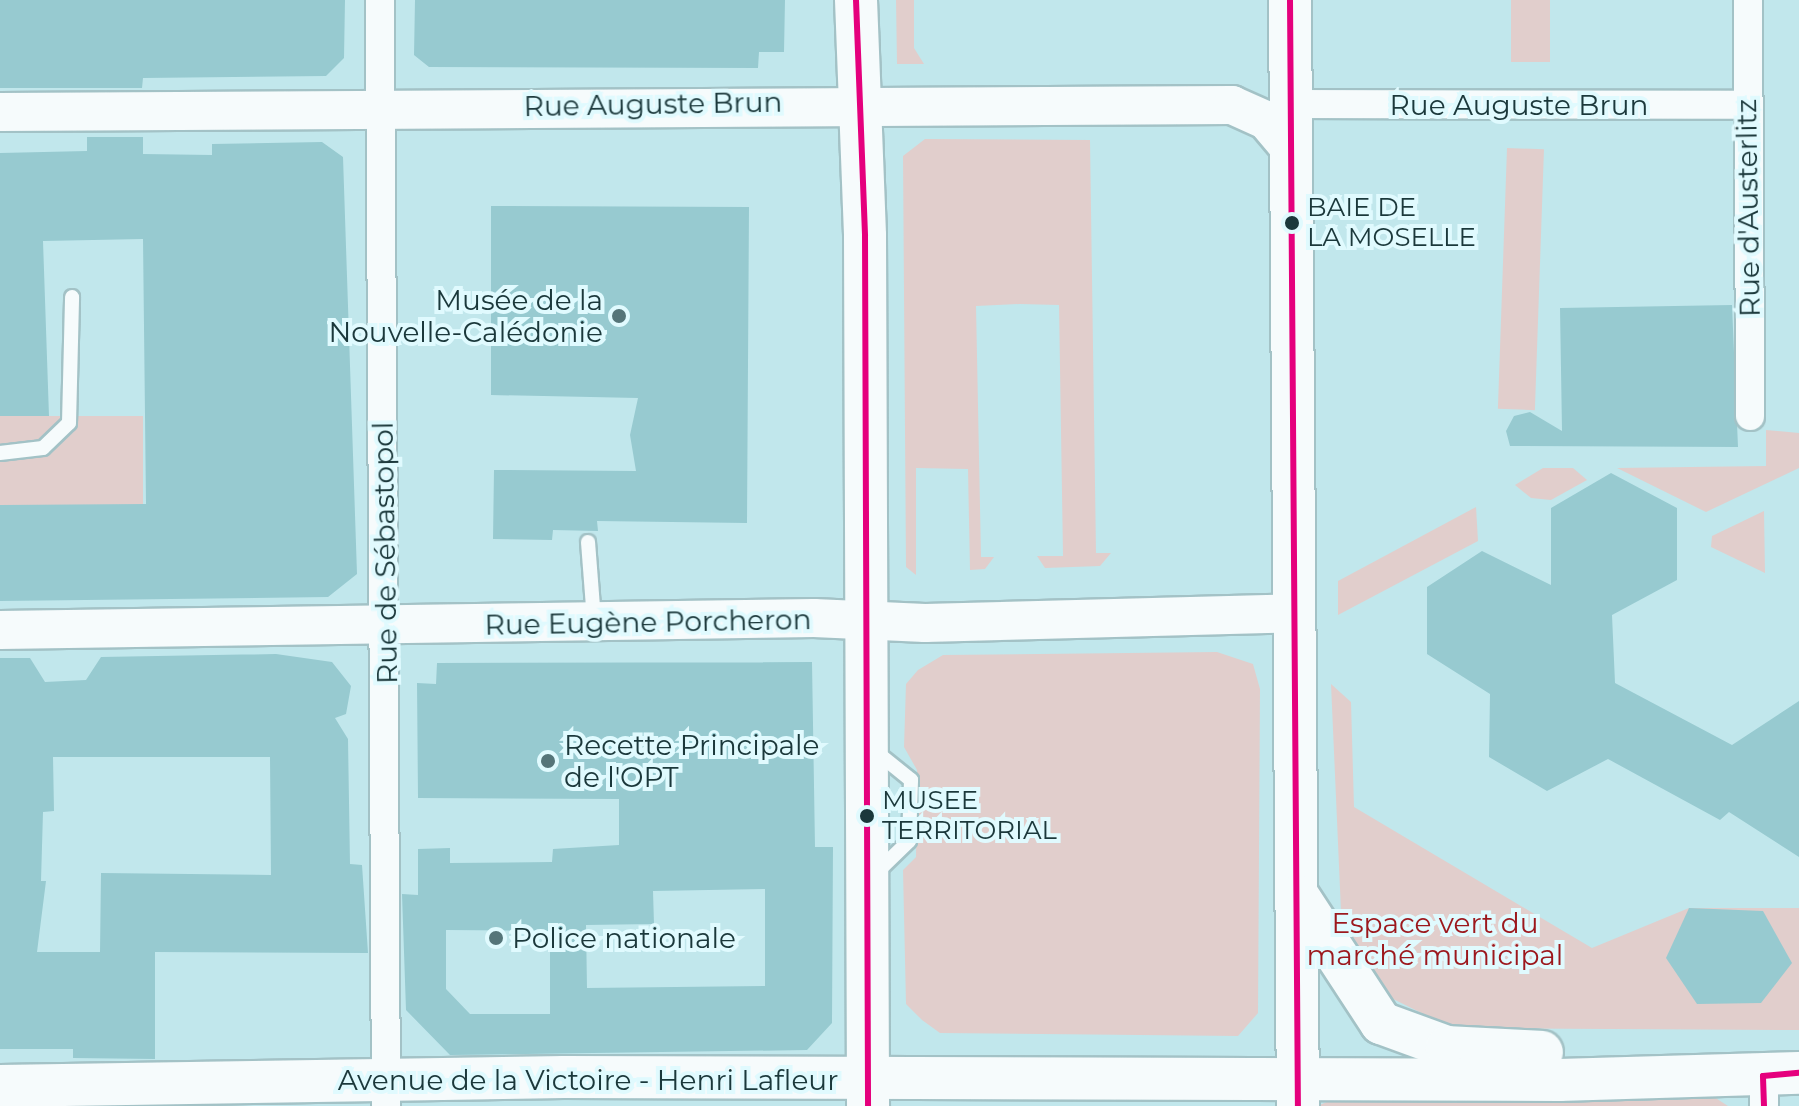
<!DOCTYPE html>
<html>
<head>
<meta charset="utf-8">
<style>
  body { margin:0 }
  #map { position:relative; width:1799px; height:1106px; overflow:hidden; background:#c1e7ec; font-family:Montserrat,sans-serif }
  div>[style] { position:absolute }
  [style*='--x'] { left:calc(var(--x)*1px); top:calc(var(--y)*1px); width:calc(var(--w)*1px); rotate:calc(var(--a)*1deg) }
  .green>* { inset:0; background:#e1cecc; transform-origin:0 0 }
  .building>* { inset:0; background:#97cad0 }
  .roads { filter:drop-shadow(2px 0 #a3c2c6) drop-shadow(-2px 0 #a3c2c6) drop-shadow(0 2px #a3c2c6) drop-shadow(0 -2px #a3c2c6) }
  .lane>* { height:14px; margin:-7px; padding:0 7px; transform-origin:7px; border-radius:7px; background:#f6fbfc }
  .street>* { height:28px; margin:-14px; padding:0 14px; transform-origin:14px; border-radius:14px; background:#f6fbfc }
  .secondary>* { height:38px; margin:-19px; padding:0 19px; transform-origin:19px; border-radius:19px; background:#f6fbfc }
  .primary>* { height:42px; margin:-21px; padding:0 21px; transform-origin:21px; border-radius:21px; background:#f6fbfc }
  .bus-1>* { height:6px; margin:-3px; padding:0 3px; transform-origin:3px; border-radius:3px; background:#e5007d }
  .dots>* { width:22px; height:22px; translate:-50% -50%; box-sizing:border-box; border:4px solid #e0fafe; border-radius:50% }
  span { translate:-50% -50%; white-space:nowrap; text-align:center; line-height:1.15; -webkit-text-stroke:8px #e0fafe; paint-order:stroke }
  .bus-label { font-size:26px; color:#1b383b }
  .left { translate:0 -50%; text-align:left }
  .street-label { font-size:28px; color:#1b383b }
  .poi-label { font-size:28px; color:#1b383b }
  .right { translate:-100% -50%; text-align:right }
  .park-label { font-size:28px; color:#9c181d }
</style>
</head>
<body>
<div id="map">
  <div class="green">
    <i style="clip-path:polygon(896px 0,914px 0,914px 48px,924px 64px,897px 64px)"></i>
    <i style="left:1511px;top:0;width:39px;height:62px"></i>
    <i style="clip-path:polygon(925px 139px,1090px 140px,1096px 553px,1111px 553px,1100px 566px,1045px 568px,1037px 556px,1063px 556px,1059px 305px,1020px 304px,976px 306px,981px 557px,994px 557px,985px 569px,970px 570px,968px 469px,916px 468px,916px 575px,906px 567px,903px 156px)"></i>
    <i style="left:1507px;top:148px;width:37px;height:261px;rotate:2deg"></i>
    <i style="left:0;top:416px;width:143px;height:89px"></i>
    <i style="clip-path:polygon(1766px 430px,1799px 433px,1799px 468px,1706px 512px,1617px 468px,1766px 466px)"></i>
    <i style="clip-path:polygon(1543px 468px,1573px 468px,1587px 480px,1551px 500px,1531px 498px,1515px 485px)"></i>
    <i style="clip-path:polygon(1476px 507px,1478px 541px,1338px 615px,1338px 581px)"></i>
    <i style="clip-path:polygon(1764px 511px,1765px 573px,1711px 547px,1712px 536px)"></i>
    <i style="clip-path:polygon(1217px 652px,1253px 664px,1260px 689px,1258px 1013px,1238px 1036px,940px 1033px,922px 1020px,906px 1004px,903px 870px,916px 857px,917px 770px,904px 747px,906px 684px,918px 670px,943px 655px)"></i>
    <i style="clip-path:polygon(1331px 684px,1351px 702px,1354px 807px,1592px 948px,1689px 908px,1799px 908px,1799px 1030px,1452px 1028px,1389px 997px,1342px 934px)"></i>
    <i style="clip-path:polygon(1711px 1095px,1728px 1106px,1317px 1106px,1332px 1100px)"></i>
  </div>
  <div class="building">
    <i style="clip-path:polygon(0 0,345px 0,344px 58px,326px 76px,143px 78px,142px 88px,0 88px)"></i>
    <i style="clip-path:polygon(415px 0,785px 0,784px 52px,759px 52px,758px 68px,429px 67px,414px 55px)"></i>
    <i style="clip-path:polygon(87px 137px,143px 137px,143px 154px,212px 155px,212px 144px,322px 142px,343px 157px,357px 574px,328px 597px,0 601px,0 505px,146px 504px,143px 239px,43px 241px,49px 416px,0 416px,0 153px,87px 151px)"></i>
    <i style="clip-path:polygon(491px 206px,749px 207px,747px 523px,597px 521px,598px 531px,553px 530px,552px 540px,493px 539px,494px 470px,636px 471px,630px 435px,638px 398px,491px 395px)"></i>
    <i style="clip-path:polygon(1732px 305px,1738px 447px,1510px 446px,1506px 431px,1514px 416px,1530px 412px,1562px 431px,1560px 308px)"></i>
    <i style="clip-path:polygon(1611px 473px,1677px 508px,1677px 580px,1612px 615px,1615px 683px,1732px 745px,1799px 701px,1799px 857px,1729px 812px,1720px 820px,1608px 759px,1547px 791px,1489px 757px,1490px 694px,1427px 654px,1427px 587px,1482px 551px,1551px 585px,1551px 508px)"></i>
    <i style="clip-path:polygon(evenodd,276px 654px,332px 662px,351px 686px,346px 714px,335px 718px,348px 739px,350px 864px,362px 865px,368px 953px,155px 952px,155px 1059px,73px 1058px,73px 1049px,0 1049px,0 658px,30px 658px,45px 682px,86px 680px,101px 657px,276px 654px,53px 757px,270px 757px,271px 875px,101px 873px,100px 952px,37px 952px,46px 881px,41px 881px,43px 812px,54px 811px,53px 757px)"></i>
    <i style="clip-path:polygon(evenodd,812px 662px,815px 847px,833px 847px,832px 1023px,807px 1050px,450px 1055px,406px 1010px,402px 894px,418px 895px,418px 849px,450px 848px,450px 863px,552px 862px,553px 849px,619px 845px,619px 799px,418px 798px,417px 683px,436px 684px,437px 663px,812px 662px,765px 889px,765px 986px,587px 988px,586px 925px,654px 924px,653px 891px,765px 889px,812px 662px,446px 930px,550px 931px,550px 1014px,470px 1014px,446px 989px,446px 930px)"></i>
    <i style="clip-path:polygon(1689px 908px,1763px 911px,1792px 963px,1761px 1003px,1697px 1004px,1666px 958px)"></i>
  </div>
  <div class="roads">
    <div class="lane">
      <i style="--x:0;--y:453;--w:43;--a:-6.6"></i>
      <i style="--x:43;--y:448;--w:36;--a:-44"></i>
      <i style="--x:69;--y:423;--w:126;--a:-88.6"></i>
      <i style="--x:588;--y:542;--w:78;--a:85.6"></i>
      <i style="--x:875;--y:874;--w:47;--a:-44.1"></i>
      <i style="--x:909;--y:841;--w:61;--a:-88.1"></i>
      <i style="--x:911;--y:780;--w:46;--a:-141.1"></i>
    </div>
    <div class="street">
      <i style="--x:380;--y:0;--w:1106;--a:89.69"></i>
      <i style="--x:1748;--y:0;--w:416;--a:89.7"></i>
      <i style="--x:1291;--y:104;--w:456;--a:0.1"></i>
      <i style="--x:1763;--y:1076;--w:30;--a:88"></i>
    </div>
    <div class="secondary">
      <i style="--x:0;--y:112;--w:1232;--a:-0.33"></i>
      <i style="--x:1232;--y:105;--w:37;--a:24"></i>
      <i style="--x:1266;--y:120;--w:38;--a:50"></i>
      <i style="--x:0;--y:630;--w:814;--a:-0.84"></i>
      <i style="--x:814;--y:618;--w:111;--a:2.6"></i>
      <i style="--x:925;--y:623;--w:371;--a:-1.5"></i>
    </div>
    <div class="primary">
      <i style="--x:856;--y:0;--w:236;--a:87.8"></i>
      <i style="--x:865;--y:236;--w:870;--a:89.8"></i>
      <i style="--x:1290;--y:0;--w:1106;--a:89.59"></i>
      <i style="--x:1298;--y:896;--w:152;--a:56.8"></i>
      <i style="--x:1381;--y:1023;--w:70;--a:20"></i>
      <i style="--x:1447;--y:1047;--w:95;--a:3"></i>
      <i style="--x:0;--y:1086;--w:564;--a:-0.91"></i>
      <i style="--x:564;--y:1077;--w:995;--a:0.17"></i>
      <i style="--x:1559;--y:1080;--w:240;--a:-1.7"></i>
    </div>
  </div>
  <div class="bus-1">
    <i style="--x:856;--y:0;--w:236;--a:87.8"></i>
    <i style="--x:865;--y:236;--w:870;--a:89.8"></i>
    <i style="--x:1290;--y:0;--w:1106;--a:89.59"></i>
    <i style="--x:1764;--y:1106;--w:30;--a:-92"></i>
    <i style="--x:1763;--y:1076;--w:36;--a:-5"></i>
  </div>
  <div class="dots">
    <i style="left:1292px;top:223px;background:#1b383b"></i>
    <i style="left:619px;top:316px;background:#557579"></i>
    <i style="left:548px;top:761px;background:#557579"></i>
    <i style="left:867px;top:816px;background:#1b383b"></i>
    <i style="left:496px;top:938px;background:#557579"></i>
  </div>
  <div class="bus-label">
    <span class="left" style="left:1307px;top:223px">BAIE DE<br>LA MOSELLE</span>
    <span class="left" style="left:882px;top:816px">MUSEE<br>TERRITORIAL</span>
  </div>
  <div class="street-label">
    <span style="left:653px;top:104px;rotate:-1deg">Rue Auguste Brun</span>
    <span style="left:1519px;top:105px">Rue Auguste Brun</span>
    <span style="left:1748px;top:208px;rotate:-91deg">Rue d'Austerlitz</span>
    <span style="left:385px;top:553px;rotate:-91deg">Rue de Sébastopol</span>
    <span style="left:648px;top:622px;rotate:-1deg">Rue Eugène Porcheron</span>
    <span style="left:588px;top:1080px">Avenue de la Victoire - Henri Lafleur</span>
  </div>
  <div class="poi-label">
    <span class="right" style="left:603px;top:316px">Musée de la<br>Nouvelle-Calédonie</span>
    <span class="left" style="left:564px;top:761px">Recette Principale<br>de l'OPT</span>
    <span class="left" style="left:512px;top:938px">Police nationale</span>
  </div>
  <div class="park-label">
    <span style="left:1435px;top:939px">Espace vert du<br>marché municipal</span>
  </div>
</div>
</body>
</html>
